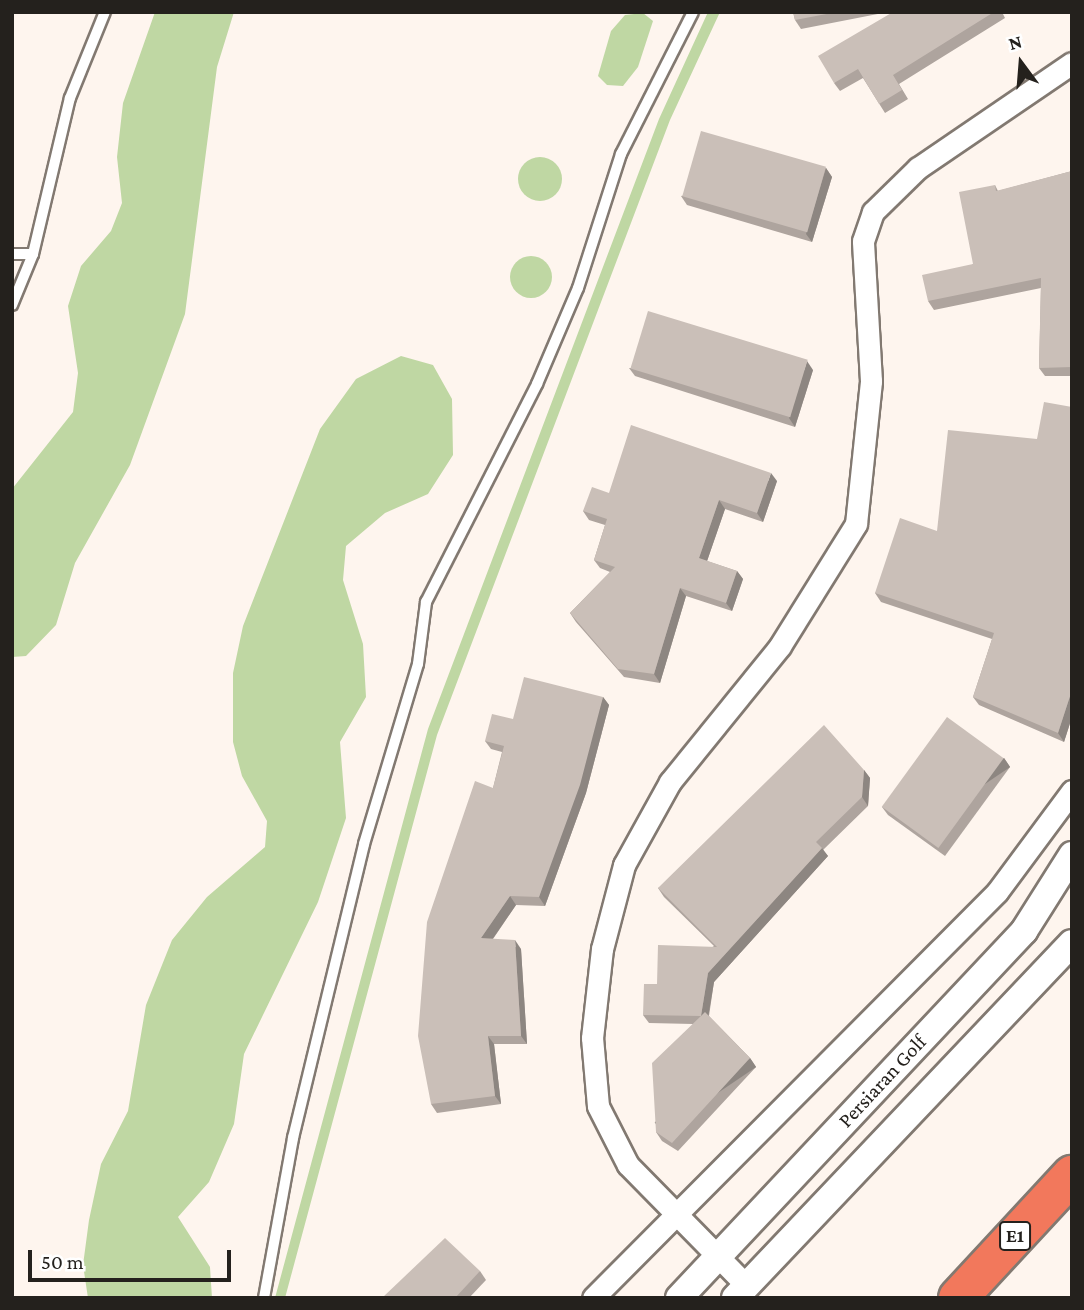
<!DOCTYPE html>
<html>
<head>
<meta charset="utf-8">
<style>
  body { margin:0 }
  #map { position:relative; width:1084px; height:1310px; overflow:hidden; background:#fef5ee; font-family:"Crimson Pro",serif }
  div>[style] { position:absolute }
  [style*='--x'] { left:calc(var(--x)*1px); top:calc(var(--y)*1px); width:calc(var(--w)*1px); rotate:calc(var(--a)*1deg) }
  .green>* { inset:0; background:#bfd7a3 }
  .round { border-radius:50% }
  .roads { filter:drop-shadow(2px 0 #827971) drop-shadow(-2px 0 #827971) drop-shadow(0 2px #827971) drop-shadow(0 -2px #827971) }
  .service>* { height:10px; margin:-5px; padding:0 5px; transform-origin:5px; border-radius:5px; background:#fff }
  .minor>* { height:21px; margin:-10.5px; padding:0 10.5px; transform-origin:10.5px; border-radius:10.5px; background:#fff }
  .tertiary>* { height:26px; margin:-13px; padding:0 13px; transform-origin:13px; border-radius:13px; background:#fff }
  .motorway>* { height:38px; margin:-19px; padding:0 19px; transform-origin:19px; border-radius:19px; background:#f2785c }
  .wall>* { inset:0; background:#aea49e }
  .shaded-wall>* { inset:0; background:#8d8681; transform-origin:0 0 }
  .building>* { inset:0; background:#cabfb8; transform-origin:0 0 }
  span { translate:-50% -50%; white-space:nowrap; text-align:center; line-height:1.15; -webkit-text-stroke:5px #fff; paint-order:stroke }
  .shield-label span { padding:2px 5px; background:#fff; border:2px solid; border-radius:5px; -webkit-text-stroke-width:0 }
  .shield-label { font-size:19px; color:#24211d; font-weight:700 }
  .street-label { font-size:21px; color:#24211d }
  .frame { position:absolute; inset:0; border:14px solid #24211d; pointer-events:none }
  .north { position:absolute; left:986px; top:28px; width:70px; height:70px; -webkit-text-stroke:5px #fff; paint-order:stroke; rotate:344deg; font-size:19px; font-weight:700; line-height:28px; text-align:center; color:#24211d }
  .north::after { content:''; display:block; margin:auto; width:24px; height:32px; background:#24211d; clip-path:polygon(50% 0,100% 100%,50% 72%,0 100%) }
  .scale { position:absolute; left:28px; top:1250px; width:203px; height:32px; box-sizing:border-box; border:4px solid #24211d; border-top:0; padding-left:9px; font-size:21px; line-height:24px; white-space:nowrap; color:#24211d; -webkit-text-stroke:5px #fff; paint-order:stroke }
</style>
</head>
<body>
<div id="map">
  <div class="green">
    <i style="clip-path:polygon(155px 12px,234px 12px,217px 67px,185px 314px,130px 465px,75px 563px,56px 625px,26px 656px,12px 657px,12px 489px,73px 412px,78px 373px,68px 306px,81px 266px,111px 231px,122px 203px,117px 157px,123px 103px)"></i>
    <i style="clip-path:polygon(708px 12px,720px 12px,670px 120px,437px 735px,285px 1298px,275px 1298px,428px 729px,659px 119px)"></i>
    <i style="clip-path:polygon(643px 13px,653px 21px,638px 67px,623px 86px,607px 85px,598px 76px,611px 31px,625px 15px)"></i>
    <i class="round" style="left:518px;top:157px;width:44px;height:44px"></i>
    <i class="round" style="left:510px;top:256px;width:42px;height:42px"></i>
    <i style="clip-path:polygon(401px 356px,433px 365px,452px 399px,453px 455px,428px 494px,385px 513px,346px 546px,343px 580px,363px 644px,366px 697px,340px 742px,346px 818px,318px 902px,244px 1054px,234px 1124px,209px 1182px,178px 1217px,210px 1267px,212px 1298px,88px 1298px,83px 1265px,89px 1220px,101px 1164px,128px 1111px,146px 1005px,172px 940px,207px 897px,265px 847px,267px 821px,242px 776px,233px 742px,233px 673px,243px 626px,320px 429px,356px 379px)"></i>
  </div>
  <div class="roads">
    <div class="service">
      <i style="--x:12;--y:254;--w:21;--a:0"></i>
      <i style="--x:12;--y:305;--w:55;--a:-67.6"></i>
      <i style="--x:33;--y:254;--w:160;--a:-76.7"></i>
      <i style="--x:70;--y:98;--w:93;--a:-67.9"></i>
      <i style="--x:264;--y:1298;--w:163;--a:-79.7"></i>
      <i style="--x:293;--y:1138;--w:302;--a:-76.4"></i>
      <i style="--x:364;--y:844;--w:188;--a:-73.3"></i>
      <i style="--x:418;--y:664;--w:63;--a:-82.6"></i>
      <i style="--x:426;--y:602;--w:245;--a:-63"></i>
      <i style="--x:537;--y:384;--w:104;--a:-66.9"></i>
      <i style="--x:578;--y:288;--w:141;--a:-72.2"></i>
      <i style="--x:621;--y:154;--w:159;--a:-63.1"></i>
    </div>
    <div class="minor">
      <i style="--x:747;--y:1286;--w:170;--a:-134.5"></i>
      <i style="--x:628;--y:1165;--w:66;--a:-117"></i>
      <i style="--x:598;--y:1106;--w:68;--a:-95"></i>
      <i style="--x:592;--y:1038;--w:90;--a:-83.6"></i>
      <i style="--x:602;--y:949;--w:87;--a:-75.3"></i>
      <i style="--x:624;--y:865;--w:95;--a:-61"></i>
      <i style="--x:670;--y:782;--w:175;--a:-51"></i>
      <i style="--x:780;--y:646;--w:144;--a:-58.1"></i>
      <i style="--x:856;--y:524;--w:144;--a:-84"></i>
      <i style="--x:871;--y:381;--w:140;--a:-93.3"></i>
      <i style="--x:863;--y:241;--w:31;--a:-71"></i>
      <i style="--x:873;--y:212;--w:63;--a:-44.4"></i>
      <i style="--x:918;--y:168;--w:186;--a:-34.3"></i>
      <i style="--x:593;--y:1298;--w:573;--a:-45.14"></i>
      <i style="--x:997;--y:892;--w:126;--a:-53.4"></i>
    </div>
    <div class="tertiary">
      <i style="--x:679;--y:1298;--w:504;--a:-46.77"></i>
      <i style="--x:1024;--y:931;--w:90;--a:-57.7"></i>
      <i style="--x:735;--y:1298;--w:489;--a:-46.5"></i>
    </div>
    <div class="motorway">
      <i style="--x:958;--y:1298;--w:168;--a:-47.2"></i>
    </div>
  </div>
  <div class="wall">
    <i style="clip-path:polygon(793px 12px,888px 12px,801px 29px,795px 20px)"></i>
    <i style="clip-path:polygon(893px 12px,1002px 12px,1005px 18px,899px 84px,908px 99px,885px 113px,863px 78px,840px 91px,834px 83px)"></i>
    <i style="clip-path:polygon(826px 168px,832px 177px,812px 242px,687px 205px,681px 196px)"></i>
    <i style="clip-path:polygon(1072px 171px,1072px 376px,1045px 376px,1039px 368px,1041px 288px,934px 310px,928px 301px,973px 264px,995px 185px,998px 191px)"></i>
    <i style="clip-path:polygon(629px 368px,813px 370px,795px 427px,635px 376px)"></i>
    <i style="clip-path:polygon(1072px 407px,1072px 717px,1064px 742px,979px 705px,973px 697px,992px 639px,881px 602px,875px 593px,937px 531px)"></i>
    <i style="clip-path:polygon(777px 481px,763px 522px,725px 509px,707px 561px,737px 571px,743px 579px,732px 611px,686px 596px,660px 683px,624px 677px,576px 622px,570px 613px,610px 572px,600px 568px,594px 560px,605px 525px,589px 520px,583px 511px,609px 493px)"></i>
    <i style="clip-path:polygon(603px 697px,609px 705px,586px 793px,545px 906px,516px 905px,493px 939px,521px 949px,527px 1044px,494px 1044px,501px 1104px,437px 1113px,431px 1104px,493px 788px,502px 752px,491px 749px,485px 741px)"></i>
    <i style="clip-path:polygon(1004px 758px,1010px 767px,945px 856px,888px 815px,882px 807px)"></i>
    <i style="clip-path:polygon(864px 770px,870px 778px,868px 806px,823px 850px,828px 856px,714px 982px,709px 1016px,750px 1058px,756px 1067px,678px 1151px,662px 1141px,656px 1132px,693px 1024px,649px 1023px,643px 1015px,657px 984px,714px 946px,664px 897px,658px 888px)"></i>
    <i style="clip-path:polygon(480px 1271px,486px 1280px,469px 1298px,382px 1298px)"></i>
  </div>
  <div class="shaded-wall">
    <i style="clip-path:polygon(826px 168px,832px 177px,812px 242px,806px 234px)"></i>
    <i style="clip-path:polygon(807px 361px,813px 370px,795px 427px,789px 418px)"></i>
    <i style="clip-path:polygon(771px 473px,777px 481px,763px 522px,757px 513px)"></i>
    <i style="clip-path:polygon(719px 500px,725px 509px,705px 567px,699px 558px)"></i>
    <i style="clip-path:polygon(737px 571px,743px 579px,732px 611px,726px 603px)"></i>
    <i style="clip-path:polygon(680px 588px,686px 596px,660px 683px,654px 674px)"></i>
    <i style="clip-path:polygon(1072px 690px,1072px 717px,1064px 742px,1058px 733px)"></i>
    <i style="clip-path:polygon(603px 697px,609px 705px,586px 793px,545px 906px,539px 897px)"></i>
    <i style="left:1004px;top:758px;width:11px;height:111px;rotate:56deg"></i>
    <i style="clip-path:polygon(864px 770px,870px 778px,868px 806px,862px 797px)"></i>
    <i style="clip-path:polygon(822px 848px,828px 856px,714px 982px,707px 1024px,701px 1016px,708px 973px)"></i>
    <i style="clip-path:polygon(510px 896px,516px 905px,487px 947px,481px 938px)"></i>
    <i style="clip-path:polygon(515px 940px,521px 949px,527px 1044px,521px 1036px)"></i>
    <i style="clip-path:polygon(488px 1036px,494px 1044px,501px 1104px,495px 1096px)"></i>
    <i style="left:750px;top:1058px;width:11px;height:115px;rotate:56deg"></i>
  </div>
  <div class="building">
    <i style="clip-path:polygon(793px 12px,837px 12px,795px 20px)"></i>
    <i style="clip-path:polygon(893px 12px,994px 12px,893px 75px,902px 90px,879px 104px,858px 69px,834px 83px,818px 56px)"></i>
    <i style="left:701px;top:131px;width:130px;height:68px;rotate:16deg"></i>
    <i style="clip-path:polygon(1072px 171px,1072px 367px,1039px 368px,1041px 278px,928px 301px,922px 275px,973px 264px,959px 192px,995px 185px,996px 191px)"></i>
    <i style="left:648px;top:311px;width:167px;height:60px;rotate:17deg"></i>
    <i style="clip-path:polygon(1044px 402px,1072px 407px,1072px 690px,1058px 733px,973px 697px,994px 633px,875px 593px,900px 518px,937px 531px,948px 430px,1037px 439px)"></i>
    <i style="clip-path:polygon(631px 425px,771px 473px,757px 513px,719px 500px,699px 558px,737px 571px,726px 603px,680px 588px,654px 674px,618px 669px,570px 613px,615px 567px,594px 560px,607px 519px,583px 511px,592px 487px,609px 493px)"></i>
    <i style="clip-path:polygon(524px 677px,603px 697px,580px 785px,539px 897px,510px 896px,481px 938px,515px 940px,521px 1036px,488px 1036px,495px 1096px,431px 1104px,418px 1036px,427px 922px,475px 781px,493px 788px,504px 746px,485px 741px,492px 714px,513px 719px)"></i>
    <i style="left:947px;top:717px;width:70px;height:111px;rotate:36deg"></i>
    <i style="clip-path:polygon(824px 725px,864px 770px,862px 797px,816px 842px,822px 848px,708px 973px,701px 1016px,705px 1012px,750px 1058px,672px 1143px,656px 1132px,652px 1063px,701px 1016px,643px 1015px,644px 984px,657px 984px,658px 945px,717px 947px,658px 888px)"></i>
    <i style="clip-path:polygon(445px 1238px,480px 1271px,455px 1298px,382px 1298px)"></i>
  </div>
  <div class="shield-label">
    <span style="left:1015px;top:1236px">E1</span>
  </div>
  <div class="street-label">
    <span style="left:882px;top:1081px;rotate:-47deg">Persiaran Golf</span>
  </div>
  <div class="frame"></div>
  <div class="north">N</div>
  <div class="scale">50 m</div>
</div>
</body>
</html>
